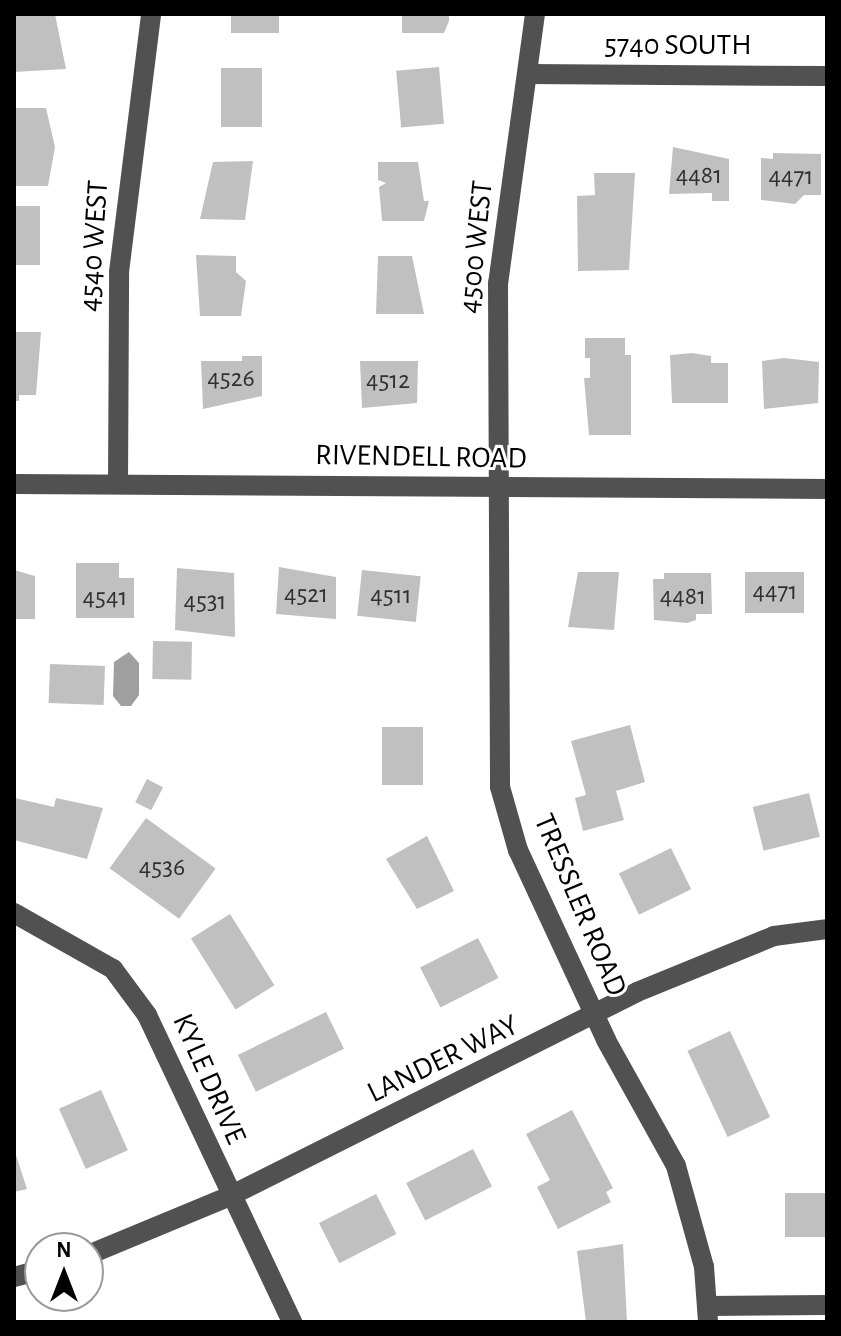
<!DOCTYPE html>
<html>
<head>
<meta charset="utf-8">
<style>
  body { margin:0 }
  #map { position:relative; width:841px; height:1336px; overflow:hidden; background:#fff; font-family:"Alegreya Sans",sans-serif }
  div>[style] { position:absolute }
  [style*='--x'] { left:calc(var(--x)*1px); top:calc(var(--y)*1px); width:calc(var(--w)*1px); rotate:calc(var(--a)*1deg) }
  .water>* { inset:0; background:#9f9f9f }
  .building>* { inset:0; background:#c0c0c0; transform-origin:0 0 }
  .minor>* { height:20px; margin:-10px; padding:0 10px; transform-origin:10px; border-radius:10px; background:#515151 }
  span { translate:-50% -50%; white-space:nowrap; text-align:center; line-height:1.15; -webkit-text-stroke:6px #fff; paint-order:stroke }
  .number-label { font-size:26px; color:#303030 }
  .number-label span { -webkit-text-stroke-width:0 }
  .street-label { font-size:30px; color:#000 }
  .frame { position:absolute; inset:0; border:16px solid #000; pointer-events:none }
  .north { position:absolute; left:24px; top:1232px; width:80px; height:80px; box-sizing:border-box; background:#fff; border:2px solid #999; border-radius:50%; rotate:0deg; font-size:22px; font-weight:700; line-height:32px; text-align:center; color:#000 }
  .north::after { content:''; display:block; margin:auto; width:28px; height:36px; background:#000; clip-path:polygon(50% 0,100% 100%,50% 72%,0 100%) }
</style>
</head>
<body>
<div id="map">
  <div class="water">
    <i style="clip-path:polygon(129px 652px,139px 663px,139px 695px,131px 706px,121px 706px,113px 696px,114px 662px)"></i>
  </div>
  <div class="building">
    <i style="clip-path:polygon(14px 14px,55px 14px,66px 69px,14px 72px)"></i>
    <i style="left:231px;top:14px;width:48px;height:19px"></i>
    <i style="clip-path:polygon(402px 14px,449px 14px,449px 21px,444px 33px,402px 33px)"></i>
    <i style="left:439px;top:67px;width:57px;height:43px;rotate:85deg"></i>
    <i style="left:221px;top:68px;width:41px;height:59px"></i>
    <i style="clip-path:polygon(14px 108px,46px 108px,55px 147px,48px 186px,14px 186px)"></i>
    <i style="clip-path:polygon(673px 147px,729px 159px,729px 201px,712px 201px,712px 193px,669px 194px)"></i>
    <i style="clip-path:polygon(773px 153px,821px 154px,821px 195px,804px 195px,795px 204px,761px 200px,761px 158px,773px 159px)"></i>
    <i style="clip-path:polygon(253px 161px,245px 220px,200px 219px,213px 162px)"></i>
    <i style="clip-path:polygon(378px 162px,418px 162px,424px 201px,429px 201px,424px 221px,382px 221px,379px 187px,386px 183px,378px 180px)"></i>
    <i style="clip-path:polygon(594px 173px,635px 173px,629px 270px,578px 271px,577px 196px,595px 195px)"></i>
    <i style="left:14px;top:206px;width:26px;height:59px"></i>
    <i style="clip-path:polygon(196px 255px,236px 256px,236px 272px,246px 281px,241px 316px,200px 316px)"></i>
    <i style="clip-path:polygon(378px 256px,412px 256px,424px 314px,376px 314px)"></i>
    <i style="clip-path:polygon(14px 332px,41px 332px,36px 395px,19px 395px,19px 401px,14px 401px)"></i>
    <i style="clip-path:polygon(585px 338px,625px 338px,625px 355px,631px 355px,631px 435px,589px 435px,584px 378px,590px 378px,590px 358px,585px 358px)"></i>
    <i style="clip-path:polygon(692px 353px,711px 356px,711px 363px,728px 363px,728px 403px,672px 403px,670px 355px)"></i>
    <i style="clip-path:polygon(242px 356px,262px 356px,262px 396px,203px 409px,201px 361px,242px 361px)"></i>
    <i style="clip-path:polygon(784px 358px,819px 362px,818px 403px,764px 409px,762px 361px)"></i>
    <i style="clip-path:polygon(360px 361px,418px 361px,417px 403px,362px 408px)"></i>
    <i style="clip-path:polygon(76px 563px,119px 563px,119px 578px,134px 578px,134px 618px,76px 618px)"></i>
    <i style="clip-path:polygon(279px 567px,336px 577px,336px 619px,276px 614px)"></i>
    <i style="clip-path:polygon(177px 568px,234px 573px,235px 637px,175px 630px)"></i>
    <i style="clip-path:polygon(14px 570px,35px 576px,35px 619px,16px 619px)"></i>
    <i style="left:362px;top:570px;width:59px;height:46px;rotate:6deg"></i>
    <i style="clip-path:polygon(578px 572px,619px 572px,614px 630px,568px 627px)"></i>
    <i style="left:745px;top:572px;width:59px;height:41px"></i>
    <i style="clip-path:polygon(664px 573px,711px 573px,712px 614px,696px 614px,696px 620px,687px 623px,654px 620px,653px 579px,664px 579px)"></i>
    <i style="left:153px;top:641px;width:39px;height:38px;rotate:1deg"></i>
    <i style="left:50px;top:664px;width:55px;height:39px;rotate:2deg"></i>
    <i style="clip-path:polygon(630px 725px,645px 782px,616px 791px,624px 820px,583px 831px,575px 798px,586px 795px,571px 741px)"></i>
    <i style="left:382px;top:727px;width:41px;height:58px"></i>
    <i style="left:147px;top:779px;width:18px;height:26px;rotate:27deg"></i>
    <i style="left:809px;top:793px;width:45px;height:58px;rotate:76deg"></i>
    <i style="clip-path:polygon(15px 798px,54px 807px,56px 798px,103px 808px,87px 859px,14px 840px)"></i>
    <i style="left:146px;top:818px;width:86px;height:62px;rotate:36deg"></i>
    <i style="clip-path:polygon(427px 836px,454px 891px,417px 909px,386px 859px)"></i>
    <i style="left:671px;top:848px;width:46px;height:58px;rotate:64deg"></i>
    <i style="left:230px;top:914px;width:84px;height:46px;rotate:58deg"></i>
    <i style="left:478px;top:938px;width:45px;height:65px;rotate:63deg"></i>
    <i style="left:326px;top:1012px;width:41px;height:98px;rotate:64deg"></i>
    <i style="left:730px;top:1031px;width:95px;height:47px;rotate:65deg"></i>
    <i style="left:101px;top:1090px;width:66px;height:46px;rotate:66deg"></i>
    <i style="clip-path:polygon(572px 1110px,613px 1188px,606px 1192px,611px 1202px,558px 1229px,537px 1187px,550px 1180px,526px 1134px)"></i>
    <i style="clip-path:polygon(14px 1149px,27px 1189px,14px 1192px)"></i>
    <i style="left:473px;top:1149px;width:42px;height:75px;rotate:63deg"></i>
    <i style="left:827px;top:1193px;width:44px;height:42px;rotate:90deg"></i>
    <i style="left:376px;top:1194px;width:45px;height:64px;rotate:63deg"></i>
    <i style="clip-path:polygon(623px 1244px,627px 1322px,586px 1322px,577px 1251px)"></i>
  </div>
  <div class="minor">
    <i style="--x:535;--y:14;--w:272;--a:97.8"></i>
    <i style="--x:498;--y:283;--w:504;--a:89.77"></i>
    <i style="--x:500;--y:787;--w:66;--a:74.1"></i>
    <i style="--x:518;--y:850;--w:209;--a:65.1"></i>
    <i style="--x:606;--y:1040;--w:144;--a:60.9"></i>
    <i style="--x:676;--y:1166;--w:105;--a:74.5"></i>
    <i style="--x:704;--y:1267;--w:55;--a:85.8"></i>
    <i style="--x:528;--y:74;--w:299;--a:0.4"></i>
    <i style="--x:14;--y:484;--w:813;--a:0.35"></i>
    <i style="--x:118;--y:484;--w:212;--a:-89.7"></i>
    <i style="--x:119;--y:272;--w:260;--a:-82.9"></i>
    <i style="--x:14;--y:913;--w:114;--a:29.5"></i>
    <i style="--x:113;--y:969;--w:57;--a:53.5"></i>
    <i style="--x:147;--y:1015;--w:340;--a:64.7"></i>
    <i style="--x:88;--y:1255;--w:152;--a:-22.5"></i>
    <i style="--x:228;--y:1197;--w:457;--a:-26.6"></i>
    <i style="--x:637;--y:992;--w:148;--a:-22.2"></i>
    <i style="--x:774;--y:936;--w:53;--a:-7.5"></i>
    <i style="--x:14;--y:1277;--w:27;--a:-15"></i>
    <i style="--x:708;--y:1306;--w:119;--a:-0.5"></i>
  </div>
  <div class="number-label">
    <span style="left:699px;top:176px">4481</span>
    <span style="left:791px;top:177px">4471</span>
    <span style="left:231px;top:379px">4526</span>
    <span style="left:388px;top:381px">4512</span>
    <span style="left:775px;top:592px">4471</span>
    <span style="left:306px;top:595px">4521</span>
    <span style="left:391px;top:596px">4511</span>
    <span style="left:683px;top:597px">4481</span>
    <span style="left:105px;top:598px">4541</span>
    <span style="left:205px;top:602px">4531</span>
    <span style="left:162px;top:868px">4536</span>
  </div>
  <div class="street-label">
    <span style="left:678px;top:45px">5740 SOUTH</span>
    <span style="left:94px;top:246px;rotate:-86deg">4540 WEST</span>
    <span style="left:476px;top:247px;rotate:-84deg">4500 WEST</span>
    <span style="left:421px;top:457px;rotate:1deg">RIVENDELL ROAD</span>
    <span style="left:580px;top:905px;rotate:67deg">TRESSLER ROAD</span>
    <span style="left:443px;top:1059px;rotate:-26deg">LANDER WAY</span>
    <span style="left:209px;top:1079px;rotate:66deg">KYLE DRIVE</span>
  </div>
  <div class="frame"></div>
  <div class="north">N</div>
</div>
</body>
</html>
